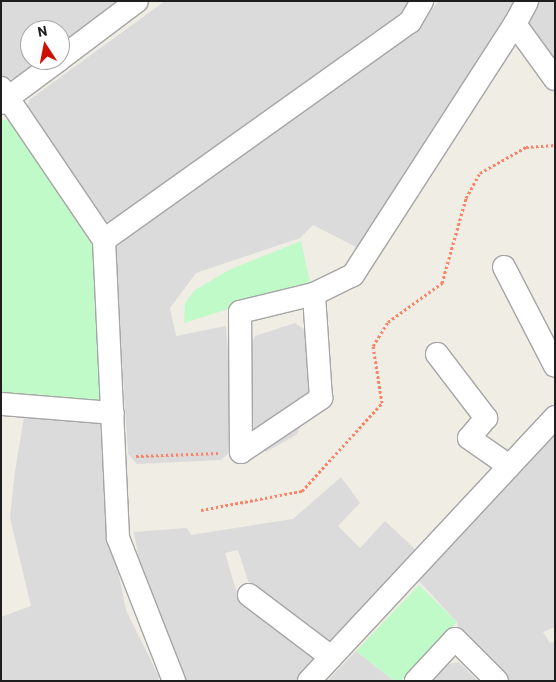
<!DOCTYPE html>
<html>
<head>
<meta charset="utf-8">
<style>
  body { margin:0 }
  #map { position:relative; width:556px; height:682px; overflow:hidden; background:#efede4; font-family:Barlow,sans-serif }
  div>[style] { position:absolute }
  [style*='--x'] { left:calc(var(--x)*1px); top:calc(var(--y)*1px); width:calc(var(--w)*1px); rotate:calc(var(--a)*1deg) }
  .residential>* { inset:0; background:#dcdbdb }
  .park>* { inset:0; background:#c0fac9 }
  .path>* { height:3px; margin-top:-1.5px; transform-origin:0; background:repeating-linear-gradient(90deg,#fc8368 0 2.5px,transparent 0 5px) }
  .roads { filter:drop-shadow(1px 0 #a5a5a5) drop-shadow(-1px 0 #a5a5a5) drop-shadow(0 1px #a5a5a5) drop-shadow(0 -1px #a5a5a5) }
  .minor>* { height:22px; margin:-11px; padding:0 11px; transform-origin:11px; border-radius:11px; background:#fff }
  span { translate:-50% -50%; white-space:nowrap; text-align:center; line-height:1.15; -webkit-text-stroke:5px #fff; paint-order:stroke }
  .frame { position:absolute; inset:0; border:2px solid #1e1e1e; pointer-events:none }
  .north { position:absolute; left:20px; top:20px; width:50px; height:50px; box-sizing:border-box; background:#fff; border:1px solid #a5a5a5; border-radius:50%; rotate:349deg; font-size:14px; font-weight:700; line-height:20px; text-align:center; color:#1e1e1e }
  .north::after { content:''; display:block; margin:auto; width:18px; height:22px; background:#c10; clip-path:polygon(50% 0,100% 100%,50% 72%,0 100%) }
</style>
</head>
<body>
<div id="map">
  <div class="residential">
    <i style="clip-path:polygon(1px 1px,123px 1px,60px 47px,60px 30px,30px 30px,30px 60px,42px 60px,17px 79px,4px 78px,1px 74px)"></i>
    <i style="clip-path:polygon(165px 1px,412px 1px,409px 7px,115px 222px,103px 221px,27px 110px,29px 100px)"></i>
    <i style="clip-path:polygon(438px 1px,514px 1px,362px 250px,313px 225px,300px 238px,196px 273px,170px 308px,176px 336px,226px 326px,235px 448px,221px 460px,137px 464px,128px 454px,115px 251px,120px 243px,423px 22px)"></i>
    <i style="clip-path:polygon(537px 1px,555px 1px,555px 68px,531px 30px,529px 15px)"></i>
    <i style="clip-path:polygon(295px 323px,307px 331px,313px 407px,296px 435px,266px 452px,254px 439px,248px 352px,255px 336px)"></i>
    <i style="clip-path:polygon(24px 417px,99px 421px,106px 427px,114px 551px,126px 610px,159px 677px,158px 681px,1px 681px,1px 617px,31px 606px,10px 518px,15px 471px)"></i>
    <i style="clip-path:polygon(555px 435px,555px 627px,543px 632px,550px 643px,555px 641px,555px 681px,506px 681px,460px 634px,457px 622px,418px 580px,501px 470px)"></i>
    <i style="clip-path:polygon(341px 477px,360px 503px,338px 526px,360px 548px,385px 521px,416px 550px,329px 646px,322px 644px,248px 581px,238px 550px,225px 553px,236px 590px,312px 654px,314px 663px,297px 681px,180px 681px,142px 580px,134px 532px,187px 528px,191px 535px,293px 519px)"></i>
    <i style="clip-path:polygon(356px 651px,394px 681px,327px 681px)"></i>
    <i style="clip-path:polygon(459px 662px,478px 681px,430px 681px,444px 665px)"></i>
  </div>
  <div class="park">
    <i style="clip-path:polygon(2px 119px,11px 122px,93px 241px,105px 395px,98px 402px,1px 394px)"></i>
    <i style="clip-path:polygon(301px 241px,310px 283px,184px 323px,185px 303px,195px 290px,231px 269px)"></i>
    <i style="clip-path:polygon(419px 585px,457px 622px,401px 681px,394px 681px,356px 651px)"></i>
  </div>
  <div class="path">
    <i style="--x:136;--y:456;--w:83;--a:-2.1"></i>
    <i style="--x:201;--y:510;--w:103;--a:-10.7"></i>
    <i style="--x:302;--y:491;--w:119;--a:-47.7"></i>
    <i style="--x:382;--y:403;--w:58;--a:-99"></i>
    <i style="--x:373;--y:346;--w:28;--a:-58"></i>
    <i style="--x:388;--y:322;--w:67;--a:-35.8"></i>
    <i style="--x:442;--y:283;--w:88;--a:-74.2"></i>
    <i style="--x:466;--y:198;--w:29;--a:-61"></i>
    <i style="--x:480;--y:173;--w:53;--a:-29.5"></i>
    <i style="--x:526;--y:147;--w:29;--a:-4"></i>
  </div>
  <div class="roads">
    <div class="minor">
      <i style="--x:515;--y:24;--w:68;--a:54"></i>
      <i style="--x:60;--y:59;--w:96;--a:-37"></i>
      <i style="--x:1;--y:88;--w:184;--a:55.9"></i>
      <i style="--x:104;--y:240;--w:298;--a:87.3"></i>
      <i style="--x:118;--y:538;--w:154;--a:68.6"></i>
      <i style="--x:1;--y:103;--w:72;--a:-36.6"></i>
      <i style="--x:104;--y:240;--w:376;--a:-35.5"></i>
      <i style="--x:410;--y:22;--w:24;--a:-60"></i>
      <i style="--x:504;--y:267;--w:111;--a:62.7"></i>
      <i style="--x:437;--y:354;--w:81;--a:52.6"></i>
      <i style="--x:486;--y:418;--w:26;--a:130"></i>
      <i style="--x:469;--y:438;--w:49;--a:35"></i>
      <i style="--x:1;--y:404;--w:112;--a:4.6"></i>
      <i style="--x:241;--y:452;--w:140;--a:-90.4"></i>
      <i style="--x:240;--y:312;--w:76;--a:-13.7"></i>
      <i style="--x:314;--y:294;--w:43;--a:-26"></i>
      <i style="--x:353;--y:275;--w:299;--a:-57.2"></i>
      <i style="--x:515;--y:24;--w:26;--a:-62"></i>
      <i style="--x:241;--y:452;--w:97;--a:-34"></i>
      <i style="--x:321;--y:398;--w:104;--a:-93.9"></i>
      <i style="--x:249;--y:595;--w:103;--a:37.1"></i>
      <i style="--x:309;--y:681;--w:361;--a:-47"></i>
      <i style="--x:416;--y:681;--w:57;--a:-47.1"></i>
      <i style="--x:455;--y:639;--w:59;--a:45"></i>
    </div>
  </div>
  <div class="frame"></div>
  <div class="north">N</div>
</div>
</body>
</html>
